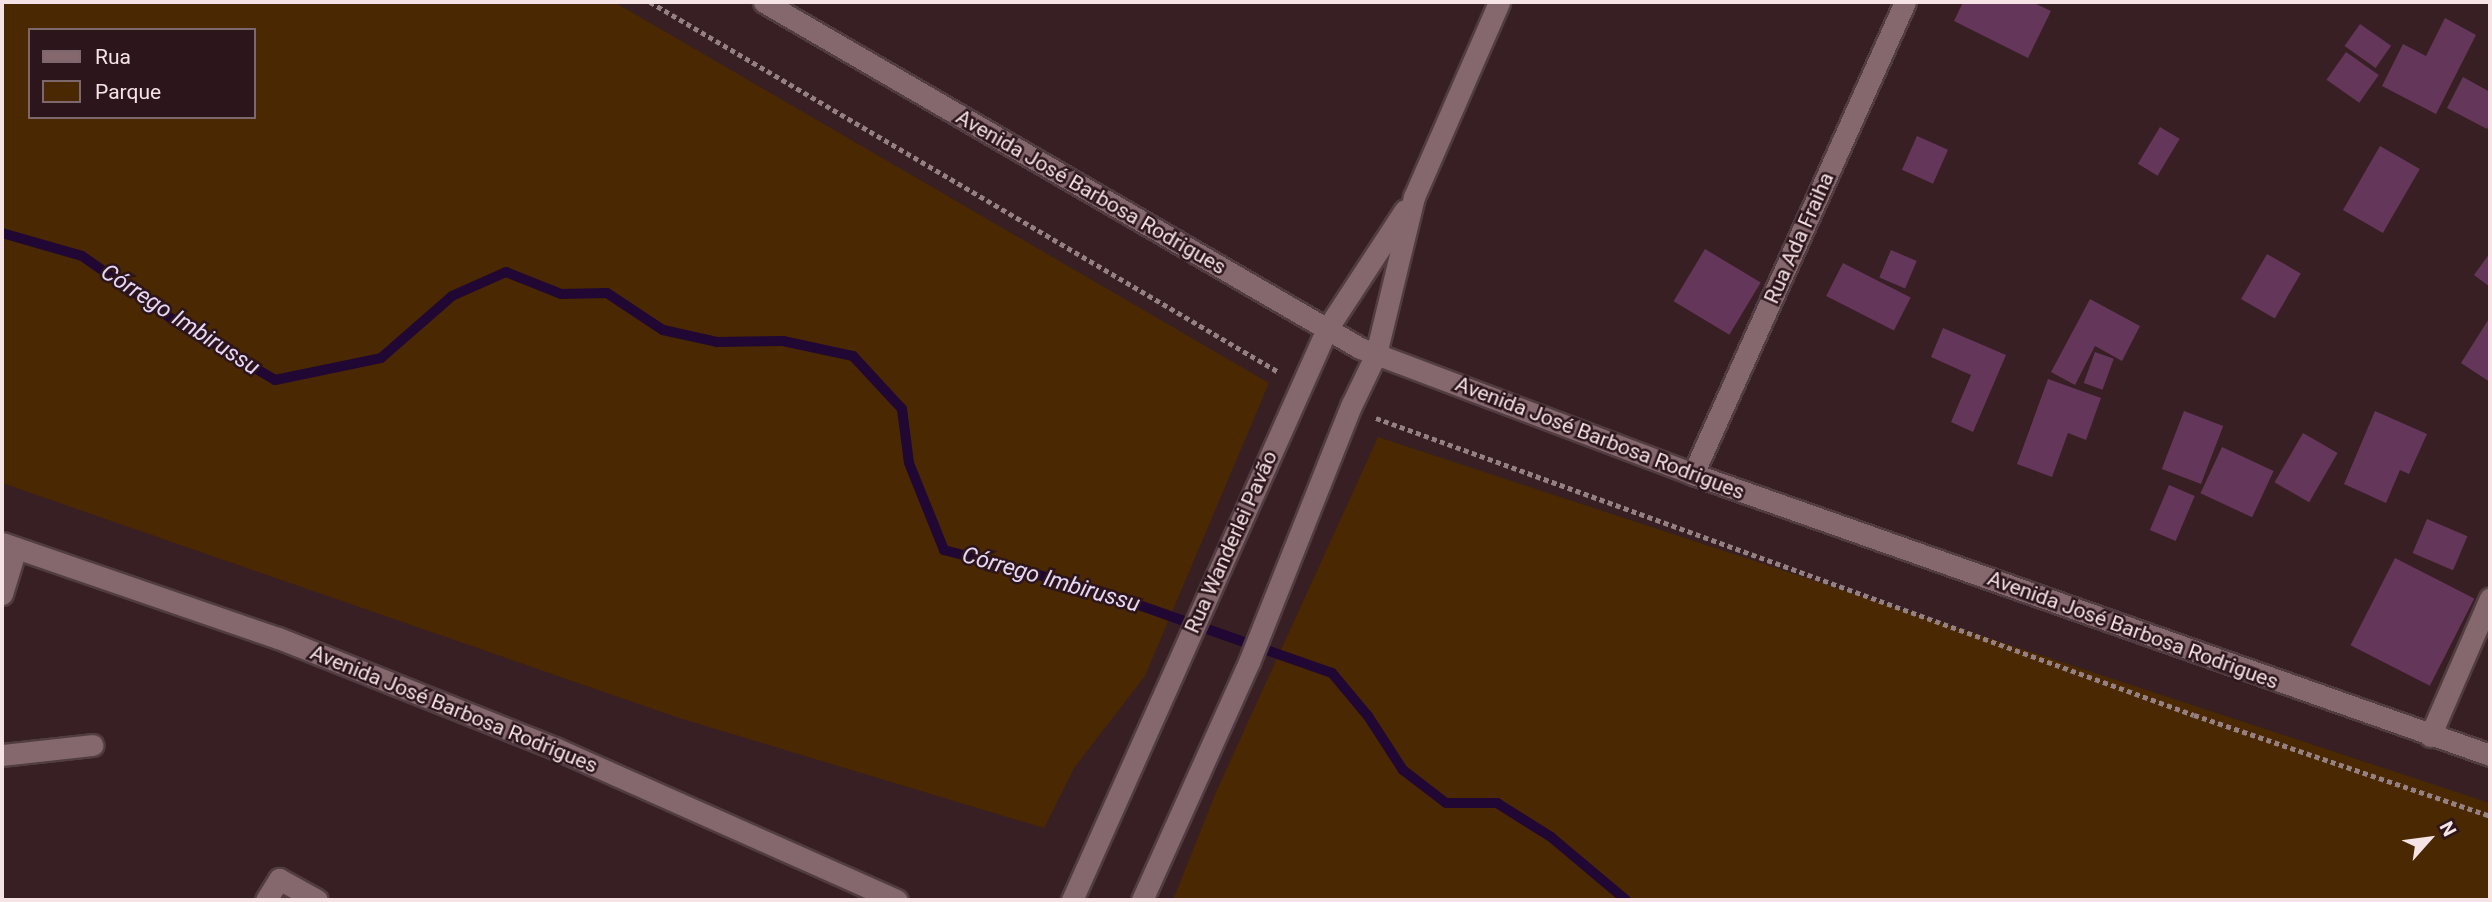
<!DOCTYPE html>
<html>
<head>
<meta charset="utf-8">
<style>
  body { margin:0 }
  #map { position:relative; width:2492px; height:902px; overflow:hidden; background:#371f24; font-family:Roboto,sans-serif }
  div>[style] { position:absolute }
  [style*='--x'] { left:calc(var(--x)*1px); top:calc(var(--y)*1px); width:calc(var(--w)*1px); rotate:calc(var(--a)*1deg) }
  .green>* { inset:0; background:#492802 }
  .stream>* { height:10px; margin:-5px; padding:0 5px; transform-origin:5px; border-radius:5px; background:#210733 }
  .building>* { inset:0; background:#643659; transform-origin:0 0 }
  .path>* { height:4.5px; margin-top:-2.25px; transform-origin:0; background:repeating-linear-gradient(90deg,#958084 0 5px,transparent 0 8.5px) }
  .roads { filter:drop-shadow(2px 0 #513d41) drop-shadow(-2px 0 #513d41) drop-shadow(0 2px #513d41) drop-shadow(0 -2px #513d41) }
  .minor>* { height:21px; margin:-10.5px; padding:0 10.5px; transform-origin:10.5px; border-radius:10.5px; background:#85686e }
  .tertiary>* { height:21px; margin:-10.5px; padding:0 10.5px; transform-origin:10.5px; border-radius:10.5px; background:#85686e }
  .secondary>* { height:21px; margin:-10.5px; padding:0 10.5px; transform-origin:10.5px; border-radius:10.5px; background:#85686e }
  span { translate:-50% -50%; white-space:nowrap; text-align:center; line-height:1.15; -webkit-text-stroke:5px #2c151b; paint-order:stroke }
  .street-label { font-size:21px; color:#f5e3e6 }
  .water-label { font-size:23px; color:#e6d7f6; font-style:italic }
  .frame { position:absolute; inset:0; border:4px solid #f5e3e6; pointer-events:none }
  .legend { position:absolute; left:28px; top:28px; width:228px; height:91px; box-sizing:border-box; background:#2c151b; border:2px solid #7c676c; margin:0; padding:9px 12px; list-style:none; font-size:21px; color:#f5e3e6 }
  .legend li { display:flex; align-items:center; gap:14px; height:35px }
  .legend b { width:35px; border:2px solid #7c676c }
  .north { position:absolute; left:2394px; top:804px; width:70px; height:70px; -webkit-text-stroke:5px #2c151b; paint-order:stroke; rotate:62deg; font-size:19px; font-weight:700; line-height:28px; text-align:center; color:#f5e3e6 }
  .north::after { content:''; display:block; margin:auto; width:24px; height:32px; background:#f5e3e6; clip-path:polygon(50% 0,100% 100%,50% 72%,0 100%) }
</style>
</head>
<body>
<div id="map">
  <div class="green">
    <i style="clip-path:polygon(evenodd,2px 2px,614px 2px,1269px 383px,1145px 676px,1074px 768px,1044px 828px,679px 718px,2px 483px,2px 2px,30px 30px,254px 30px,254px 117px,30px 117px,30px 30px)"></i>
    <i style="clip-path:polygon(1378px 437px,2490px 803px,2490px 900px,1173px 900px,1216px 792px)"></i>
  </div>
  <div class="stream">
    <i style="--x:2;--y:233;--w:83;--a:16"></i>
    <i style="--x:82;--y:256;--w:110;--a:35"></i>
    <i style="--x:172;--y:319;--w:120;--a:30.6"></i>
    <i style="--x:275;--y:380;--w:108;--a:-11.7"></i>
    <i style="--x:381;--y:358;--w:94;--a:-41.1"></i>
    <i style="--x:452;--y:296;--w:59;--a:-24"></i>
    <i style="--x:506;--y:272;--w:59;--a:21.8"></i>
    <i style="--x:561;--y:294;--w:46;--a:-1.2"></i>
    <i style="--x:607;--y:293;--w:67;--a:33.5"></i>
    <i style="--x:663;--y:330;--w:55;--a:12.5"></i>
    <i style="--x:717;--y:342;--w:66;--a:-0.9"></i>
    <i style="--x:783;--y:341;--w:72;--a:12.1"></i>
    <i style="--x:853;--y:356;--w:72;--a:47.2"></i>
    <i style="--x:902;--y:409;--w:54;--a:82.6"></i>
    <i style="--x:909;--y:463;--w:94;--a:68.1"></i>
    <i style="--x:944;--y:550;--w:160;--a:14.8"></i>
    <i style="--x:1099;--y:591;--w:247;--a:19.4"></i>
    <i style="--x:1332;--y:673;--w:56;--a:50.1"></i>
    <i style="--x:1368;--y:716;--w:64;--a:57.1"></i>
    <i style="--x:1403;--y:770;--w:54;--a:37.5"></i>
    <i style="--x:1446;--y:803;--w:51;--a:0"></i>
    <i style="--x:1497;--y:803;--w:64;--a:32.2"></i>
    <i style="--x:1551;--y:837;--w:98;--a:40"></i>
  </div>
  <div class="building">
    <i style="clip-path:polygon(1963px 2px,2032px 2px,2051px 11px,2028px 58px,1954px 21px)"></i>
    <i style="clip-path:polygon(2445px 18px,2476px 35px,2436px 114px,2382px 86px,2403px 44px,2426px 56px)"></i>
    <i style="left:2360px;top:24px;width:38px;height:27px;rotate:35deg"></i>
    <i style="left:2346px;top:52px;width:40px;height:34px;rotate:35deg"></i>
    <i style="clip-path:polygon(2463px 77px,2490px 92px,2490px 123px,2487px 129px,2447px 108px)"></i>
    <i style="left:2160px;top:127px;width:23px;height:43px;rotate:31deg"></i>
    <i style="left:1917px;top:136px;width:34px;height:37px;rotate:24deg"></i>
    <i style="left:2380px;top:146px;width:46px;height:74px;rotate:30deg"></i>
    <i style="left:1705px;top:249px;width:65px;height:61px;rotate:31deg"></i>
    <i style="left:1891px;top:250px;width:28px;height:30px;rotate:23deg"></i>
    <i style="clip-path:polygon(2490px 253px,2490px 287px,2474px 275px)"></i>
    <i style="left:2267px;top:254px;width:39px;height:52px;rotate:30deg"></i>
    <i style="left:1843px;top:263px;width:76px;height:37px;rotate:27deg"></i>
    <i style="clip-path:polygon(2090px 299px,2140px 326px,2122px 361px,2095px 346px,2075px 385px,2051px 372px)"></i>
    <i style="clip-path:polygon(2490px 317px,2490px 382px,2461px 363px)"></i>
    <i style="clip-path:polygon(1943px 328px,2006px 355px,1973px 432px,1951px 422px,1971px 375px,1931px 357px)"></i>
    <i style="left:2095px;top:352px;width:20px;height:33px;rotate:20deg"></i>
    <i style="clip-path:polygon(2048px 379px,2101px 398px,2086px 440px,2068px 433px,2052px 477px,2017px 464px)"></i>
    <i style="left:2184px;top:411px;width:42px;height:62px;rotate:21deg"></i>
    <i style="clip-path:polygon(2375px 411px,2427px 434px,2409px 474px,2400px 470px,2386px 503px,2344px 484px)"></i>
    <i style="left:2303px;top:433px;width:40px;height:57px;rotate:30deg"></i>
    <i style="left:2222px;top:447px;width:57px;height:51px;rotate:25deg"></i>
    <i style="left:2169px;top:485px;width:28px;height:49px;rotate:23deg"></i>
    <i style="left:2427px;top:519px;width:44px;height:37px;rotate:23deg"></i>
    <i style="left:2395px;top:558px;width:89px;height:98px;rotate:27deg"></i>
  </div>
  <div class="path">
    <i style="--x:650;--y:2;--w:728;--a:30.48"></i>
    <i style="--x:1376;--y:418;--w:870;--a:19.95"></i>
    <i style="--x:2194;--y:715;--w:313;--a:18.8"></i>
  </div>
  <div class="roads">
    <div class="minor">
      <i style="--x:1693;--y:474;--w:517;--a:-65.81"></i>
      <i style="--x:2;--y:594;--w:48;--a:-73.1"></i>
      <i style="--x:2430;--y:736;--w:150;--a:-66.5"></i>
      <i style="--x:2;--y:755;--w:91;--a:-6.3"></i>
      <i style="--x:266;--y:900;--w:25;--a:-58"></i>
      <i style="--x:279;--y:879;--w:43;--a:28.9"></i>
    </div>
    <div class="tertiary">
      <i style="--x:1072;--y:900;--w:625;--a:-65.94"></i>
      <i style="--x:1327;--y:329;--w:142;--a:-56.8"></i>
      <i style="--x:1142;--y:900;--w:261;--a:-65.8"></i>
      <i style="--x:1249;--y:662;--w:276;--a:-68.3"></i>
      <i style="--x:1351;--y:406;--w:58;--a:-64.3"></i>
      <i style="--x:1376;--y:354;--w:162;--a:-76.4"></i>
      <i style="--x:1414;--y:197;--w:213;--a:-66.4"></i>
    </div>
    <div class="secondary">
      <i style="--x:764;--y:2;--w:689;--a:30.14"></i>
      <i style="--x:1360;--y:348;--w:356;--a:20.7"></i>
      <i style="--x:1693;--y:474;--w:845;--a:19.42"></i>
      <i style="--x:2;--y:543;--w:292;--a:19"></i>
      <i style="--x:278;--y:638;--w:298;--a:21.7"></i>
      <i style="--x:555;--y:748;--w:374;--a:24"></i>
    </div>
  </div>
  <div class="street-label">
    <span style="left:1091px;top:192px;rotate:30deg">Avenida José Barbosa Rodrigues</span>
    <span style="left:1799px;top:238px;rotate:-66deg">Rua Ada Fraiha</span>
    <span style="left:1600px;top:438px;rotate:21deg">Avenida José Barbosa Rodrigues</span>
    <span style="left:1231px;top:542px;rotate:-66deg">Rua Wanderlei Pavão</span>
    <span style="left:2133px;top:630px;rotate:20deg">Avenida José Barbosa Rodrigues</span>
    <span style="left:454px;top:709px;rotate:22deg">Avenida José Barbosa Rodrigues</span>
  </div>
  <div class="water-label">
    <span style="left:180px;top:320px;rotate:33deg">Córrego Imbirussu</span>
    <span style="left:1051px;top:580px;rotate:16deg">Córrego Imbirussu</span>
  </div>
  <div class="frame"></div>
  <ul class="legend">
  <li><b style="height:9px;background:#85686e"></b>Rua</li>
  <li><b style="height:19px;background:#492802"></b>Parque</li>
  </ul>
  <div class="north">N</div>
</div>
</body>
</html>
